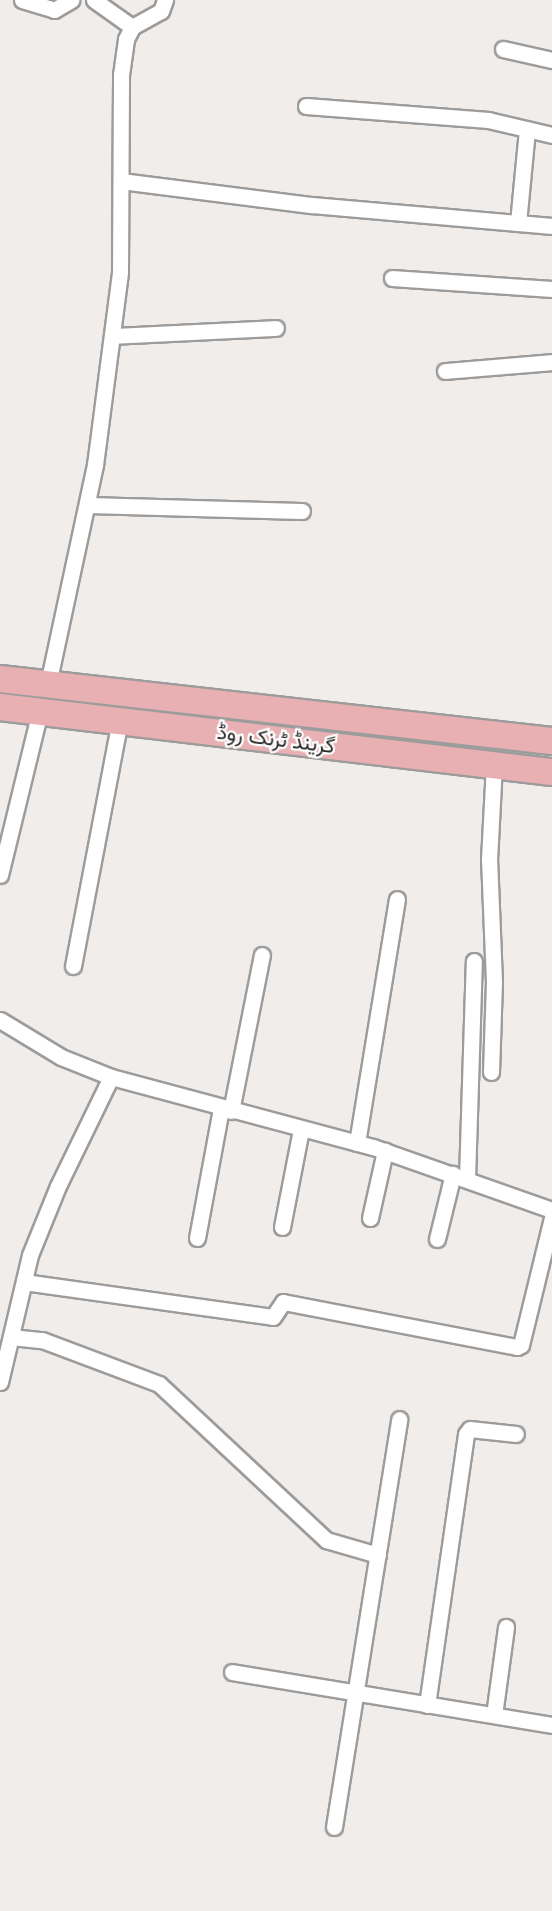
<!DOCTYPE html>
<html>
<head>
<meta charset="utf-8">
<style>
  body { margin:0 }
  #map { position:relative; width:552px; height:1911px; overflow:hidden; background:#f1edea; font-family:"Fira Sans",Vazirmatn,sans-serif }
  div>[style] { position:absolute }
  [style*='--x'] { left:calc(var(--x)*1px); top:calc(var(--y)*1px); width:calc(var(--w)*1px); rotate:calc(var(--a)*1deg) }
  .roads { filter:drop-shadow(2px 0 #9c9c9c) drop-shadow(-2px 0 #9c9c9c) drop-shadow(0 2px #9c9c9c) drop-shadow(0 -2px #9c9c9c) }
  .minor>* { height:15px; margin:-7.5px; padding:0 7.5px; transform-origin:7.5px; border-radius:7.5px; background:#fff }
  .trunk>* { height:26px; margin:-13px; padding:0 13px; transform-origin:13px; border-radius:13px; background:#e8b0b2 }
  span { translate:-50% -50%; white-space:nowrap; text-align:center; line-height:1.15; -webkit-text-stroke:4.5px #fff; paint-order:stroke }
  .street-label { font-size:21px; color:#222 }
</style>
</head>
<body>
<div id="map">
  <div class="roads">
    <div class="minor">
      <i style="--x:22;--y:0;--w:34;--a:17"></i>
      <i style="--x:54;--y:10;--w:20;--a:-30"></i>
      <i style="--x:94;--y:0;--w:47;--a:35.4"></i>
      <i style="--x:503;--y:49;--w:50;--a:12.7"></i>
      <i style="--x:306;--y:106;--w:183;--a:4.4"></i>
      <i style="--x:488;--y:120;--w:66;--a:13.2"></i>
      <i style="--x:121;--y:181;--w:193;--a:7.2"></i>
      <i style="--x:312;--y:205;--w:241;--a:5"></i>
      <i style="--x:518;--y:223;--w:94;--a:-84.5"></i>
      <i style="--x:392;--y:278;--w:160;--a:3.9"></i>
      <i style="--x:112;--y:336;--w:164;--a:-2.8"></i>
      <i style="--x:445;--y:371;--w:107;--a:-4.8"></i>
      <i style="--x:87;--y:505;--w:215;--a:1.6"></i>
      <i style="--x:48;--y:684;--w:224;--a:-77.9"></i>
      <i style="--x:95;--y:465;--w:195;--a:-82.6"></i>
      <i style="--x:120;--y:272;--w:197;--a:-89.7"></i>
      <i style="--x:121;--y:75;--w:36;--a:-82"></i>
      <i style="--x:126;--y:39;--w:13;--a:-63"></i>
      <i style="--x:132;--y:27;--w:33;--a:-29"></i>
      <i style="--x:161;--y:11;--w:12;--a:-70"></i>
      <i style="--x:0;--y:875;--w:169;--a:-76.3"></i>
      <i style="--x:73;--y:966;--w:250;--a:-79.2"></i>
      <i style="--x:0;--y:1020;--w:71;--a:31.2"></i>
      <i style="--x:61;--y:1057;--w:54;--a:21.8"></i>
      <i style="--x:111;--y:1077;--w:271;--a:15"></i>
      <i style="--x:373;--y:1147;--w:190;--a:19.4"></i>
      <i style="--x:491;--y:1072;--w:90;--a:-88.1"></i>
      <i style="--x:494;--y:982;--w:122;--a:-92.3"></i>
      <i style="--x:489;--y:860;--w:95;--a:-87"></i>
      <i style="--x:231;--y:1111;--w:159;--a:-78.8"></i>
      <i style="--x:357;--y:1143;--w:247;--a:-80.7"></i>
      <i style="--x:467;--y:1179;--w:218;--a:-88.2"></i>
      <i style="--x:370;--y:1218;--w:69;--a:-77.4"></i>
      <i style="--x:282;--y:1227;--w:100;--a:-79"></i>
      <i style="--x:197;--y:1238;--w:132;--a:-79.5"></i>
      <i style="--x:437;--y:1239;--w:67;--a:-76.2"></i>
      <i style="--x:24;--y:1282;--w:251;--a:8"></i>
      <i style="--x:273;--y:1317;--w:18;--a:-56"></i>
      <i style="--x:283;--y:1302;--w:238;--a:10.9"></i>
      <i style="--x:517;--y:1347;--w:4;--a:-27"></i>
      <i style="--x:521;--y:1345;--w:131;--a:-76.3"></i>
      <i style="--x:11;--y:1337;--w:31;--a:6"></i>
      <i style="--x:42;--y:1340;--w:125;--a:20.6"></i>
      <i style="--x:159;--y:1384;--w:229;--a:43"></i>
      <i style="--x:326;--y:1540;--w:54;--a:16.1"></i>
      <i style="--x:0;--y:1382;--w:130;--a:-76.7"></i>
      <i style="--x:30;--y:1255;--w:74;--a:-67.9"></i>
      <i style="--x:58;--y:1186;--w:121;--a:-64.1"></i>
      <i style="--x:232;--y:1672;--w:324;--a:9.4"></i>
      <i style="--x:427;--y:1705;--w:274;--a:-81.8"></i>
      <i style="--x:466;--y:1434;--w:6;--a:-51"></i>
      <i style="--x:470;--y:1429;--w:46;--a:6.2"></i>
      <i style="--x:494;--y:1715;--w:89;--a:-82.2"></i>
      <i style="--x:334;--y:1827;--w:413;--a:-80.9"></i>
    </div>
    <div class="trunk">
      <i style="--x:0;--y:679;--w:555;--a:6.41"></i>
      <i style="--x:0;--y:707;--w:556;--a:6.72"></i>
    </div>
  </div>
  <div class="street-label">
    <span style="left:276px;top:739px;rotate:7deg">گرینڈ ٹرنک روڈ</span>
  </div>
</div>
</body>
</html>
